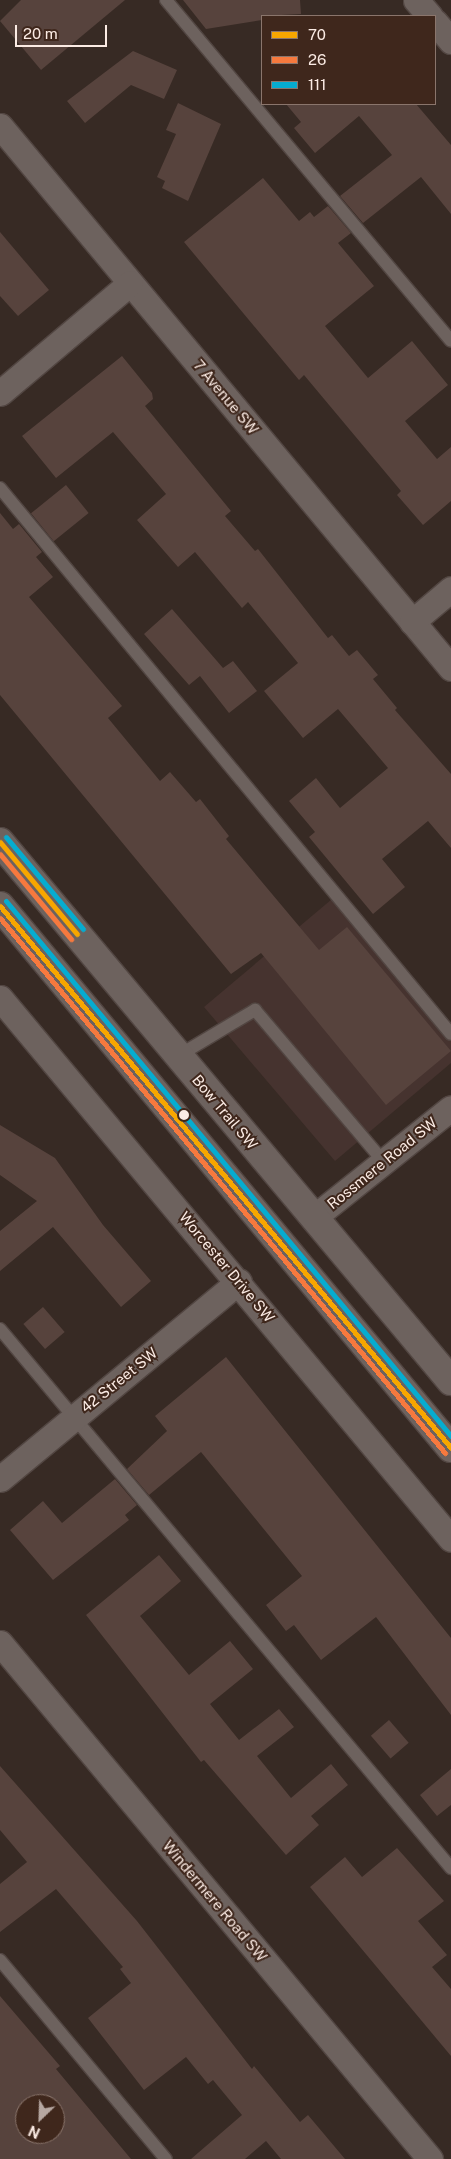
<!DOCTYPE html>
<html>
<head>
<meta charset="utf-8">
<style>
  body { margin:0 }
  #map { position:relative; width:451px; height:2159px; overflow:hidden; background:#372a24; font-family:"Public Sans",sans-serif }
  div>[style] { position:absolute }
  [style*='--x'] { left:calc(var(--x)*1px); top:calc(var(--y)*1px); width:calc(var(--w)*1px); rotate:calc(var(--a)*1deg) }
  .commercial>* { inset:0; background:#46332f }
  .building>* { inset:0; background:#57433d; transform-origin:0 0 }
  .roads { filter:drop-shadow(1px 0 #524642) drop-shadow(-1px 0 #524642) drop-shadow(0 1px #524642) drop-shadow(0 -1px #524642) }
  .lane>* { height:12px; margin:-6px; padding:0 6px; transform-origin:6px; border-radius:6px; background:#6d625e }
  .street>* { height:25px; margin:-12.5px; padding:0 12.5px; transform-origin:12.5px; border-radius:12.5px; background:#6d625e }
  .secondary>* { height:28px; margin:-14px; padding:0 14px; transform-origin:14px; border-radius:14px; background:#6d625e }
  .bus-1>* { height:5px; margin:-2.5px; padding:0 2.5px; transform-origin:2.5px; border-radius:2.5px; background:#f7a600 }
  .bus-2>* { height:5px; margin:-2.5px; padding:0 2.5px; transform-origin:2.5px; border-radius:2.5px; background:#f6793e }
  .bus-3>* { height:5px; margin:-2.5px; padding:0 2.5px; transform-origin:2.5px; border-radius:2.5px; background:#06acd0 }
  .dots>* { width:14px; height:14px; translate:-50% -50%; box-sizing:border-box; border:2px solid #3f271c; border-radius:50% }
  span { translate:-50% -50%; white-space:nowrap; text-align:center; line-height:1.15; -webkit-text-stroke:4px #3f271c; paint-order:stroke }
  .street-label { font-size:15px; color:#fbebe4 }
  .legend { position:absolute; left:261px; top:15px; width:175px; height:90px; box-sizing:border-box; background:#3f271c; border:1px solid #8a756c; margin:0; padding:6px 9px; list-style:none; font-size:15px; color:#fbebe4 }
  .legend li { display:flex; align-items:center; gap:10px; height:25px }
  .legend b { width:25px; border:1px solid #8a756c }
  .north { position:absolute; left:15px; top:2094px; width:50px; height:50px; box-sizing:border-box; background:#3f271c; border:1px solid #8a756c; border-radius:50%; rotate:204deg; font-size:14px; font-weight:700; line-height:20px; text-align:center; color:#fbebe4 }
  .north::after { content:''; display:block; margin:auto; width:18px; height:22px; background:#b6a7a1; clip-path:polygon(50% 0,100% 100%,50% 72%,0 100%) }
  .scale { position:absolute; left:15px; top:25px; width:92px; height:22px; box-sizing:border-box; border:2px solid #fbebe4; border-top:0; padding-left:6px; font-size:15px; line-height:18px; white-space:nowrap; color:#fbebe4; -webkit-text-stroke:4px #3f271c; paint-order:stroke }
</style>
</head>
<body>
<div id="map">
  <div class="commercial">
    <i style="clip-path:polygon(338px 894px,451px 1028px,451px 1063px,335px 1161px,204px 1007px)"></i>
  </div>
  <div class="building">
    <i style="clip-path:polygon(21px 0,125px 0,41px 70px,0 21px)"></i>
    <i style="clip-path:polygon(183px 0,300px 0,301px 14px,262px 16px,262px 20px,206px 29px)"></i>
    <i style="clip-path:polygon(133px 51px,177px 70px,164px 99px,131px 85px,85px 123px,67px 101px)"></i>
    <i style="clip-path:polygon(178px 103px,221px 124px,188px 201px,162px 188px,165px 181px,157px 177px,176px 134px,166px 130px)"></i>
    <i style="clip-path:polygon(286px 104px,416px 104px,451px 145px,451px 214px,421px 177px,363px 223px,340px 196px,392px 155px,359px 116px,315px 153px,294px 128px,301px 122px)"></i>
    <i style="clip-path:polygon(263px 178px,299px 221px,310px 212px,314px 217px,328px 206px,351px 233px,338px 243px,374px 286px,325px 326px,368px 378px,412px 341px,448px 385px,405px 421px,437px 459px,451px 447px,451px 501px,423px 525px,397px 495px,401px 491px,304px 375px,299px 380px,184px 242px)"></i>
    <i style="clip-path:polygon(0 232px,49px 290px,18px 316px,0 296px)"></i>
    <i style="clip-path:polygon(122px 356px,152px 393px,153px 399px,145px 406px,231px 511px,225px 516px,255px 551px,258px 549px,328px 638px,332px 635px,349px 656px,357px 650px,378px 675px,373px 679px,397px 708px,395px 710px,451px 774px,451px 848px,428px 821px,382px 859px,405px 887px,373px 914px,309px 837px,315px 832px,289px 801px,316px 778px,340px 808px,388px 768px,338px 709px,303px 738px,264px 691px,298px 663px,248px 602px,242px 608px,195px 552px,178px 567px,137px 520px,166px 494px,113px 432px,56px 478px,22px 436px)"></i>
    <i style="left:66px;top:485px;width:36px;height:45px;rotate:51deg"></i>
    <i style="clip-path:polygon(0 513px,13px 529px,19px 524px,42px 552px,36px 557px,53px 577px,29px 597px,122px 706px,108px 718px,160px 781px,170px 772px,196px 802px,200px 799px,229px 836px,226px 839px,319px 950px,347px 927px,451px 1051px,386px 1105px,261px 953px,231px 974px,0 695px)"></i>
    <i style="clip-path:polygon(172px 609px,223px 668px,233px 661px,257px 691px,229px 713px,200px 676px,189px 685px,144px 634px)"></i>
    <i style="clip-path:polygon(0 1125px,55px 1158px,103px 1225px,151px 1281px,121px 1307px,53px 1227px,0 1271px,0 1231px,37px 1201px,0 1175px)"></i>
    <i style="left:43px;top:1307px;width:33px;height:26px;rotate:49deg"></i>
    <i style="clip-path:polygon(226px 1357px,451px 1638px,451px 1715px,376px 1617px,321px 1660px,294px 1625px,286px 1631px,266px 1605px,302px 1576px,201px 1452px,149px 1495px,127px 1469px,167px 1431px,155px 1416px)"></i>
    <i style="clip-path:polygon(115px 1479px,137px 1505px,125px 1515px,129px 1520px,53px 1580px,10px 1530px,43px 1501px,62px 1523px)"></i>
    <i style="clip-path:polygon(159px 1555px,181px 1581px,140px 1616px,189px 1675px,230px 1641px,253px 1669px,210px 1704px,239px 1740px,279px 1709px,294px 1727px,257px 1756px,291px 1798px,331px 1764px,348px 1785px,311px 1816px,319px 1825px,286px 1855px,204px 1760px,201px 1762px,86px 1615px)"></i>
    <i style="left:389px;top:1720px;width:30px;height:24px;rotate:49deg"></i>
    <i style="clip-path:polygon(0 1766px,137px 1921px,252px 2069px,254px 2066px,300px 2122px,308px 2115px,345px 2159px,281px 2159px,266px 2141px,245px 2159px,191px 2159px,242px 2115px,213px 2080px,208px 2084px,186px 2057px,144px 2090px,88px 2018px,131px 1983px,120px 1969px,123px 1967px,56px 1889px,0 1932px,0 1884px,27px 1862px,0 1830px)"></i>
    <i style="clip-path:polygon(451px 1769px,451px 1805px,437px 1816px,420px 1795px)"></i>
    <i style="clip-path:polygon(397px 1848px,444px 1901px,418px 1921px,447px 1955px,432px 1967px,451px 1989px,451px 2056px,310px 1887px,345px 1857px,362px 1877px)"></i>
    <i style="clip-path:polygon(evenodd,0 1996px,60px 2066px,56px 2069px,131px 2159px,0 2159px,0 1996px,25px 2104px,55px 2104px,55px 2134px,25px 2134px,25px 2104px)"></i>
  </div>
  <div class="roads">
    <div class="lane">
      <i style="--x:166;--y:0;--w:444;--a:50.1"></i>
      <i style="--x:0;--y:488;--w:708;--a:50.44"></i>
      <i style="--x:178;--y:1056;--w:90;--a:-30.9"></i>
      <i style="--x:255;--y:1010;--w:199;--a:49.7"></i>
      <i style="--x:0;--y:1329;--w:703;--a:50.08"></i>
      <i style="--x:0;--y:1960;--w:259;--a:50.2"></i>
    </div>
    <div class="street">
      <i style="--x:416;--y:0;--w:21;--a:49"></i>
      <i style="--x:435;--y:22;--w:25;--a:50"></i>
      <i style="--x:0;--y:126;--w:705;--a:50.24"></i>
      <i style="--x:0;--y:393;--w:170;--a:-40.2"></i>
      <i style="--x:412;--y:622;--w:51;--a:-40.2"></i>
      <i style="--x:0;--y:998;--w:704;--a:50.18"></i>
      <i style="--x:313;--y:1218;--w:176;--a:-38.6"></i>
      <i style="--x:0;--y:1479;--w:310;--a:-39.6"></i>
      <i style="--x:0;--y:1643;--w:672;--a:50.19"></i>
    </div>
    <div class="secondary">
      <i style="--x:0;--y:842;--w:703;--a:50.08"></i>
      <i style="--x:0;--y:906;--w:705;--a:50.24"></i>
    </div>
  </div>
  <div class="bus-1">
    <i style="--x:0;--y:842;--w:120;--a:50.1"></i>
    <i style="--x:0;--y:906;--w:705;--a:50.24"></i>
  </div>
  <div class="bus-2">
    <i style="--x:0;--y:854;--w:111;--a:50.1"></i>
    <i style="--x:0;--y:918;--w:696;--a:50.25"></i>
  </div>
  <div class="bus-3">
    <i style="--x:6;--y:837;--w:120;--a:50.1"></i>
    <i style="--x:6;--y:901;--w:696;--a:50.25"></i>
  </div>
  <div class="dots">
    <i style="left:184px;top:1115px;background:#fbebe4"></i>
  </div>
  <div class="street-label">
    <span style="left:226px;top:397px;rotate:50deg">7 Avenue SW</span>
    <span style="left:225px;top:1112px;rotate:50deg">Bow Trail SW</span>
    <span style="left:382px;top:1163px;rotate:-39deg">Rossmere Road SW</span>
    <span style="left:227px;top:1267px;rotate:50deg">Worcester Drive SW</span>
    <span style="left:119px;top:1380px;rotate:-39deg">42 Street SW</span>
    <span style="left:215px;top:1901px;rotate:50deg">Windermere Road SW</span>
  </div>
  <ul class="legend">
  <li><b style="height:6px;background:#f7a600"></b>70</li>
  <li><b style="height:6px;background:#f6793e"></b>26</li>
  <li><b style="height:6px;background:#06acd0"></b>111</li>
  </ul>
  <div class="north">N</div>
  <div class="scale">20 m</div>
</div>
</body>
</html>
